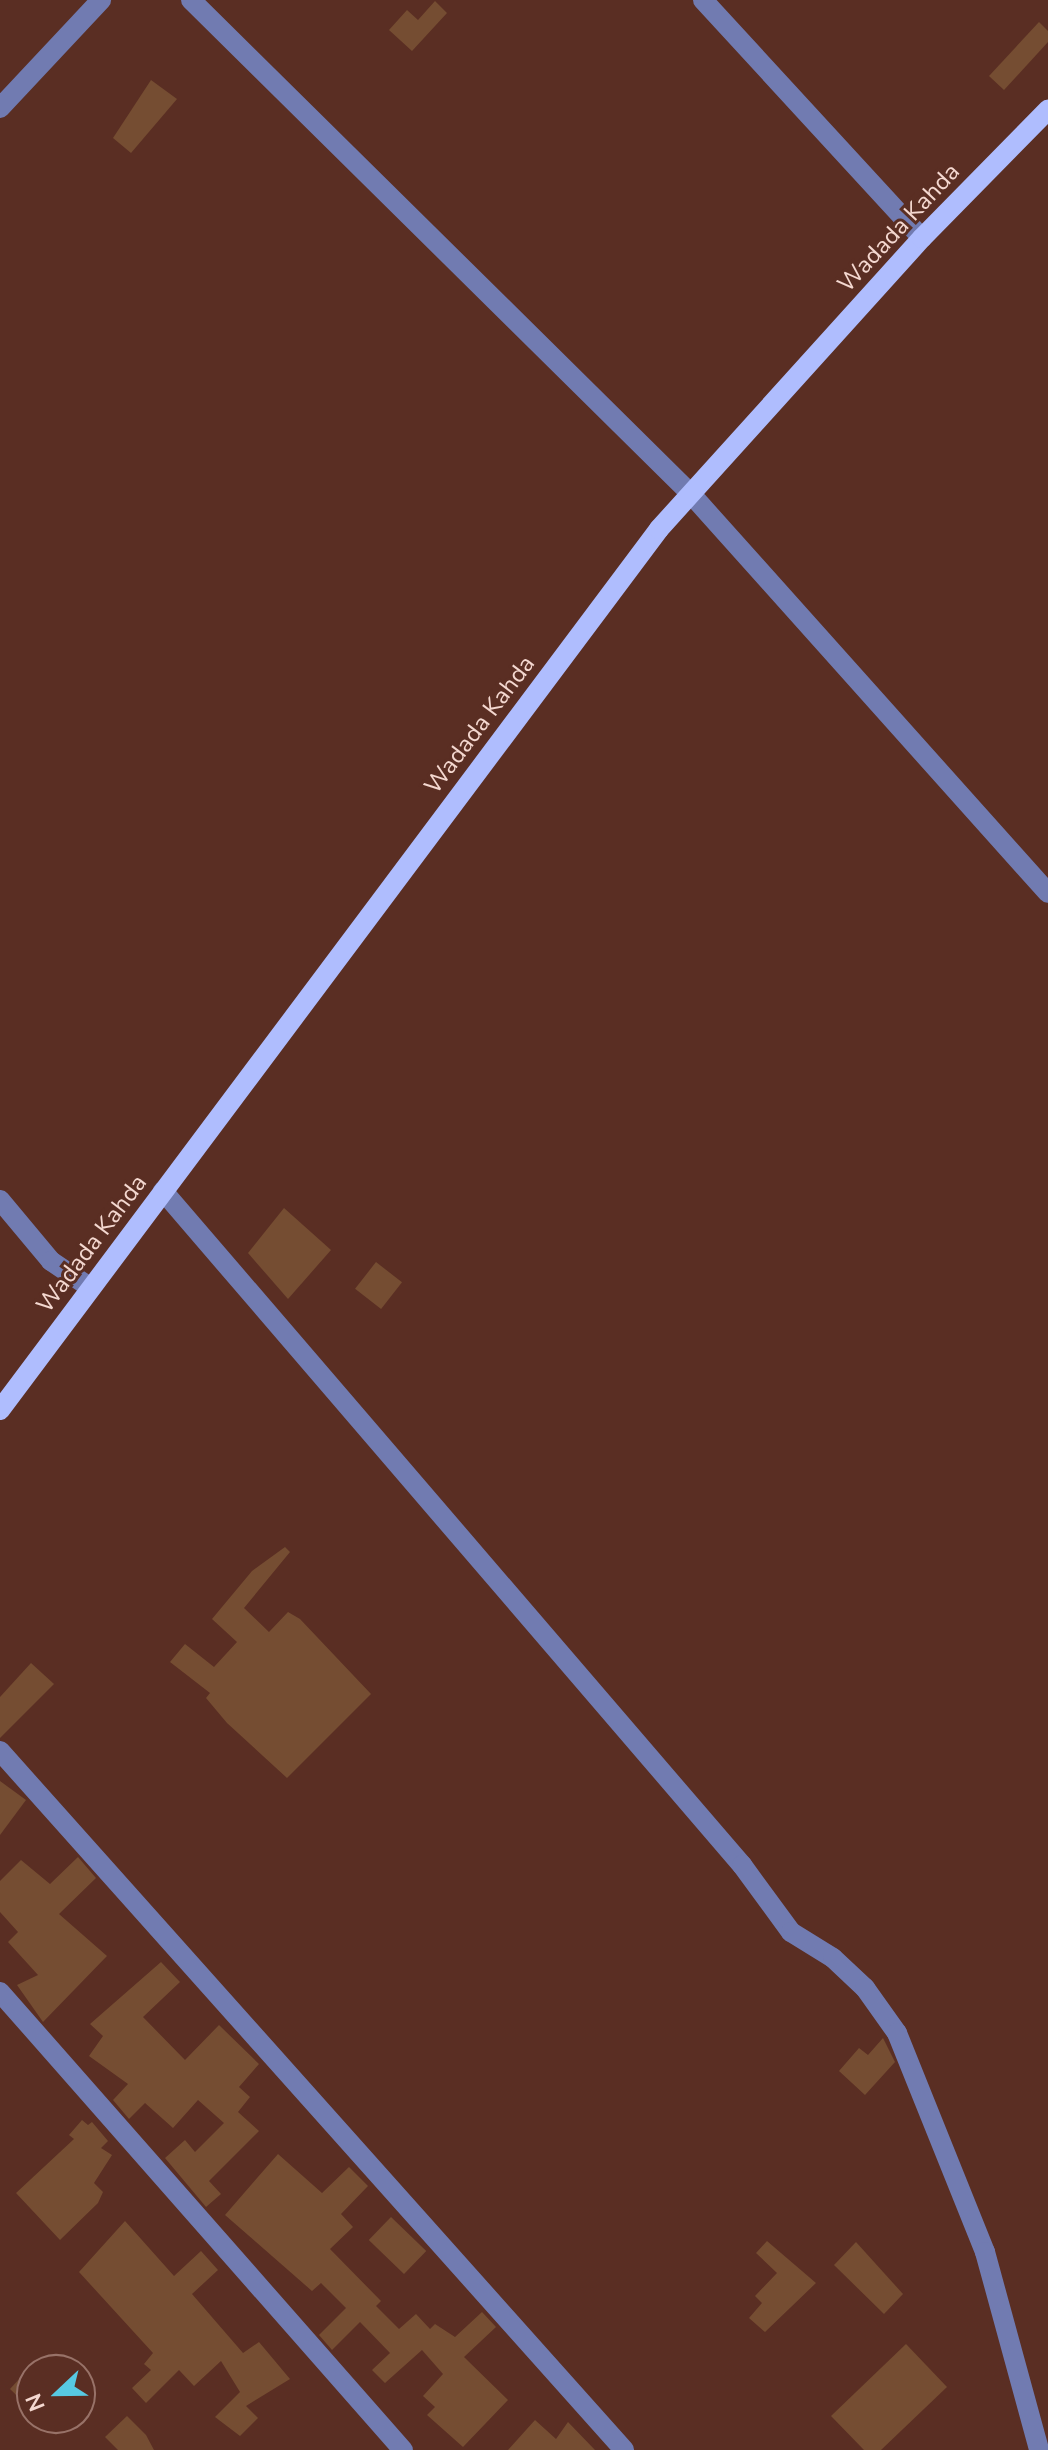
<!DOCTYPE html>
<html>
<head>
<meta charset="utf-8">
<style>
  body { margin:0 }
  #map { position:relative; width:1048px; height:2450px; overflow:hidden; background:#5a2e23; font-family:"Nunito Sans",sans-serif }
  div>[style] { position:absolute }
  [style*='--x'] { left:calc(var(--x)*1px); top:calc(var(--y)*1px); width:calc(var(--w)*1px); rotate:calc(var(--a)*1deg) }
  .building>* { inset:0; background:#754d32; transform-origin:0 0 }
  .minor>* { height:20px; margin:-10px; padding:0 10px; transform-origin:10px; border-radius:10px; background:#717bb1 }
  .major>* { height:20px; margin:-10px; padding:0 10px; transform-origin:10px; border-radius:10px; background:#afbdfe }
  span { translate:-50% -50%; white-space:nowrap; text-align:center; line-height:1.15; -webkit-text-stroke:6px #5a2e23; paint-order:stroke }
  .street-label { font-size:24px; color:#f4d8d0 }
  .north { position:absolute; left:16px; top:2354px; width:80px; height:80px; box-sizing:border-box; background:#5a2e23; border:2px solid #987268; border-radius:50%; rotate:248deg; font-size:22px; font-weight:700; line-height:32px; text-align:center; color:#f4d8d0 }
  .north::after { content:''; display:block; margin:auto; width:28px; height:36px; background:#57c9e2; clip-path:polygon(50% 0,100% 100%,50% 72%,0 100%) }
</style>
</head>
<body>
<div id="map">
  <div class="building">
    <i style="clip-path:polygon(435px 1px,447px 13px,412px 51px,389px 30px,407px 10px,418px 20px)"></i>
    <i style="clip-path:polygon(1039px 22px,1048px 31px,1048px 42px,1004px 90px,989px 76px)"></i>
    <i style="clip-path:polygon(151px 80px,177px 99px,131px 153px,113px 138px)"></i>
    <i style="clip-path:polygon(284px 1208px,331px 1250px,288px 1299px,248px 1253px)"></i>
    <i style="left:376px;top:1262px;width:33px;height:34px;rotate:38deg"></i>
    <i style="clip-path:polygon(285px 1547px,290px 1552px,244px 1608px,269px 1632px,288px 1612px,300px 1619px,371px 1694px,287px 1778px,227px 1723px,206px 1698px,210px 1693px,170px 1662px,185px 1644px,214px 1667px,237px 1642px,212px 1619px,252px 1571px)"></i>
    <i style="clip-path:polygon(31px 1663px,54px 1684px,0 1738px,0 1697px)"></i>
    <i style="clip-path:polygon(0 1781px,26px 1800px,0 1835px)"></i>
    <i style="clip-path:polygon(78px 1857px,96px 1878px,59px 1914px,107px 1956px,43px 2022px,17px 1985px,38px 1975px,8px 1942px,18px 1932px,0 1912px,0 1881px,21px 1860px,50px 1884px)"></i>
    <i style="clip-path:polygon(161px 1962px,180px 1982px,143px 2017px,185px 2060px,219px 2025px,259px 2064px,239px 2087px,250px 2097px,238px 2112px,259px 2131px,209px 2181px,221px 2194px,206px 2207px,165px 2158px,185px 2140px,195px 2152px,224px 2123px,198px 2100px,173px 2128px,145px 2103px,129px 2119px,113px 2100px,128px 2084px,89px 2056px,103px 2036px,90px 2024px)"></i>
    <i style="clip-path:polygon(883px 2038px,895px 2062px,865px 2095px,839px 2071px,859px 2048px,868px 2055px)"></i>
    <i style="clip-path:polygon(82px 2120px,88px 2125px,92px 2122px,108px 2141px,101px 2148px,112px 2155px,94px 2183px,103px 2192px,98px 2203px,60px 2240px,16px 2193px,74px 2139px,69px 2135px)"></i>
    <i style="clip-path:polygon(278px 2154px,322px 2193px,349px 2167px,368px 2186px,341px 2214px,353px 2227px,330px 2249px,381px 2301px,376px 2306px,399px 2329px,416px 2314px,430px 2329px,435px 2324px,455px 2337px,482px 2312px,496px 2327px,464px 2357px,508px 2400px,463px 2447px,427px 2415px,435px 2407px,423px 2396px,443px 2374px,422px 2350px,385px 2383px,372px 2370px,390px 2353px,360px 2322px,332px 2350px,319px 2335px,346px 2308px,321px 2283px,312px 2291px,225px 2215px)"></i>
    <i style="left:391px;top:2217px;width:49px;height:32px;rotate:44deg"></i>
    <i style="clip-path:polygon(125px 2221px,174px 2276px,201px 2251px,218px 2270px,192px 2294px,243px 2353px,259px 2342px,290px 2379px,246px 2406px,258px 2418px,240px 2436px,215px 2417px,240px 2392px,221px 2361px,194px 2386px,179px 2370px,146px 2403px,132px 2388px,151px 2370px,144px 2364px,153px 2353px,79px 2272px)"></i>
    <i style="clip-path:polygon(767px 2241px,816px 2283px,765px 2332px,749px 2318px,762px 2303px,755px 2296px,777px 2273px,756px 2253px)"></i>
    <i style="clip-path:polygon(856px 2242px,903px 2294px,884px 2314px,834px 2265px)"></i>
    <i style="clip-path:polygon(906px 2344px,947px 2387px,881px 2450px,864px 2450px,831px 2416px)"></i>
    <i style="clip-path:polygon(32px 2365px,32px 2410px,10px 2389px)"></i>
    <i style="clip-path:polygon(127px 2416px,146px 2435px,154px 2450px,118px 2450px,105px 2437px)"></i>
    <i style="clip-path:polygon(535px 2420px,556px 2439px,568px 2422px,595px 2450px,508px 2450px)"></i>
  </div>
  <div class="minor">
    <i style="--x:191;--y:0;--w:703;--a:44.65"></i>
    <i style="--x:691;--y:494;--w:535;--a:48.18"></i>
    <i style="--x:703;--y:0;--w:323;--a:47.4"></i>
    <i style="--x:0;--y:108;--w:148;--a:-46.9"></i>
    <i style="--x:163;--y:1191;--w:889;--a:49.34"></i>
    <i style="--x:742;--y:1865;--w:83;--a:53.8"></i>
    <i style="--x:791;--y:1932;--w:49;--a:31.8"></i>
    <i style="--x:833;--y:1958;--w:44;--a:43.2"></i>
    <i style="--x:865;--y:1988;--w:55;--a:54.6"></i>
    <i style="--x:897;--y:2033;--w:236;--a:68.1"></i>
    <i style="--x:985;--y:2252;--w:205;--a:74.7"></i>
    <i style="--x:0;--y:1200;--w:80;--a:50.1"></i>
    <i style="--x:51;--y:1261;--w:48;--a:34"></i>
    <i style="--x:0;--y:1751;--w:937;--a:48.24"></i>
    <i style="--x:0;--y:1992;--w:610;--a:48.66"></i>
  </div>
  <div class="major">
    <i style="--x:0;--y:1410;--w:1100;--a:-53.2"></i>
    <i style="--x:659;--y:529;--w:392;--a:-47.9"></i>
    <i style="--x:922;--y:238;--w:180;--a:-45.5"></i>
  </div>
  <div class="street-label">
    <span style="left:899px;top:228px;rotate:-47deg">Wadada Kahda</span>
    <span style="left:480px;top:725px;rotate:-53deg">Wadada Kahda</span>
    <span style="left:92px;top:1244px;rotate:-53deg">Wadada Kahda</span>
  </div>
  <div class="north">N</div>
</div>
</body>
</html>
